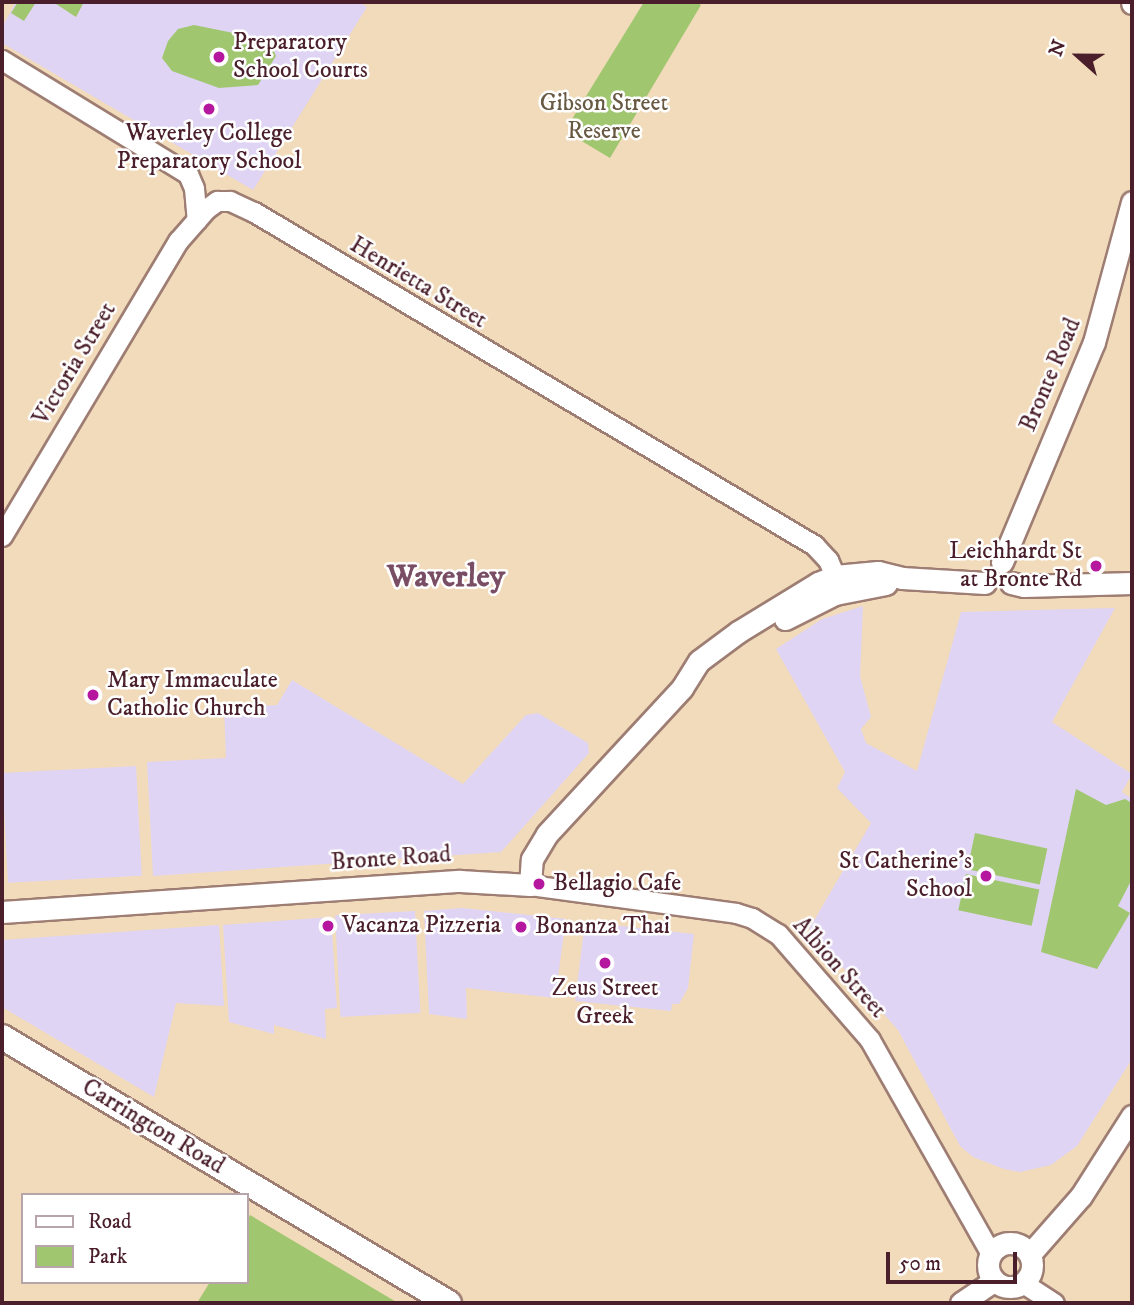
<!DOCTYPE html>
<html>
<head>
<meta charset="utf-8">
<style>
  body { margin:0 }
  #map { position:relative; width:1134px; height:1305px; overflow:hidden; background:#f1dbbb; font-family:"IM FELL DW Pica",serif }
  div>[style] { position:absolute }
  [style*='--x'] { left:calc(var(--x)*1px); top:calc(var(--y)*1px); width:calc(var(--w)*1px); rotate:calc(var(--a)*1deg) }
  .built>* { inset:0; background:#e0d4f4; transform-origin:0 0 }
  .green>* { inset:0; background:#a1c670; transform-origin:0 0 }
  .roads { filter:drop-shadow(2px 0 #9e7d73) drop-shadow(-2px 0 #9e7d73) drop-shadow(0 2px #9e7d73) drop-shadow(0 -2px #9e7d73) }
  .tertiary>* { height:19px; margin:-9.5px; padding:0 9.5px; transform-origin:9.5px; border-radius:9.5px; background:#fff }
  .secondary>* { height:21px; margin:-10.5px; padding:0 10.5px; transform-origin:10.5px; border-radius:10.5px; background:#fff }
  .secondary>.ring { margin:-10.5px; padding:0; box-sizing:content-box; background:none; border:21px solid #fff; border-radius:50% }
  .primary>* { height:24px; margin:-12px; padding:0 12px; transform-origin:12px; border-radius:12px; background:#fff }
  .dots>* { width:19px; height:19px; translate:-50% -50%; box-sizing:border-box; border:4px solid #fff; border-radius:50% }
  span { translate:-50% -50%; white-space:nowrap; text-align:center; line-height:1.15; -webkit-text-stroke:5px #fff; paint-order:stroke }
  .poi-label { font-size:24px; color:#4a1f2b }
  .left { translate:0 -50%; text-align:left }
  .right { translate:-100% -50%; text-align:right }
  .park-label { font-size:24px; color:#685943 }
  .street-label { font-size:24px; color:#4a1f2b }
  .district-label { font-size:32px; color:#794e64; font-weight:700 }
  .frame { position:absolute; inset:0; border:4px solid #4a1f2b; pointer-events:none }
  .legend { position:absolute; left:21px; top:1193px; width:228px; height:91px; box-sizing:border-box; background:#fff; border:2px solid #b7a5aa; margin:0; padding:9px 12px; list-style:none; font-size:21px; color:#4a1f2b }
  .legend li { display:flex; align-items:center; gap:14px; height:35px }
  .legend b { width:35px; border:2px solid #b7a5aa }
  .north { position:absolute; left:1043px; top:21px; width:70px; height:70px; -webkit-text-stroke:5px #fff; paint-order:stroke; rotate:291deg; font-size:19px; font-weight:700; line-height:28px; text-align:center; color:#4a1f2b }
  .north::after { content:''; display:block; margin:auto; width:24px; height:32px; background:#4a1f2b; clip-path:polygon(50% 0,100% 100%,50% 72%,0 100%) }
  .scale { position:absolute; left:886px; top:1252px; width:131px; height:32px; box-sizing:border-box; border:4px solid #4a1f2b; border-top:0; padding-left:9px; font-size:21px; line-height:24px; white-space:nowrap; color:#4a1f2b; -webkit-text-stroke:5px #fff; paint-order:stroke }
</style>
</head>
<body>
<div id="map">
  <div class="built">
    <i style="clip-path:polygon(16px 2px,359px 2px,367px 7px,253px 190px,2px 43px,2px 27px)"></i>
    <i style="clip-path:polygon(863px 606px,860px 676px,871px 717px,861px 729px,866px 743px,917px 771px,961px 612px,1115px 608px,1052px 722px,1132px 774px,1122px 792px,1132px 799px,1132px 1059px,1077px 1146px,1051px 1165px,1020px 1172px,1004px 1169px,973px 1157px,960px 1146px,898px 1030px,809px 929px,871px 823px,837px 788px,845px 772px,776px 649px,822px 619px)"></i>
    <i style="clip-path:polygon(292px 680px,463px 784px,526px 715px,538px 713px,588px 743px,589px 753px,501px 852px,153px 876px,147px 762px,226px 758px,224px 708px,277px 705px)"></i>
    <i style="left:136px;top:766px;width:110px;height:134px;rotate:87deg"></i>
    <i style="clip-path:polygon(462px 908px,566px 919px,555px 998px,466px 988px,467px 1019px,429px 1014px,424px 911px)"></i>
    <i style="left:415px;top:911px;width:102px;height:80px;rotate:87deg"></i>
    <i style="clip-path:polygon(331px 917px,337px 1008px,325px 1009px,326px 1039px,274px 1025px,274px 1034px,229px 1022px,223px 925px)"></i>
    <i style="clip-path:polygon(585px 922px,694px 934px,688px 988px,679px 1004px,672px 1004px,671px 1011px,575px 1001px)"></i>
    <i style="clip-path:polygon(219px 925px,224px 1006px,176px 1003px,154px 1097px,2px 1007px,2px 940px)"></i>
  </div>
  <div class="green">
    <i style="clip-path:polygon(18px 2px,36px 2px,24px 21px,11px 13px)"></i>
    <i style="clip-path:polygon(53px 2px,84px 2px,76px 17px)"></i>
    <i style="clip-path:polygon(644px 2px,696px 2px,701px 5px,610px 158px,580px 140px,572px 119px)"></i>
    <i style="clip-path:polygon(194px 25px,269px 40px,276px 56px,258px 85px,219px 88px,172px 71px,162px 58px,168px 41px,178px 29px)"></i>
    <i style="clip-path:polygon(1076px 789px,1106px 805px,1125px 799px,1132px 803px,1132px 879px,1118px 906px,1130px 913px,1097px 969px,1041px 952px)"></i>
    <i style="left:975px;top:833px;width:74px;height:37px;rotate:12deg"></i>
    <i style="left:966px;top:874px;width:75px;height:37px;rotate:12deg"></i>
    <i style="clip-path:polygon(250px 1215px,398px 1303px,197px 1303px,210px 1282px,247px 1282px,247px 1221px)"></i>
  </div>
  <div class="roads">
    <div class="tertiary">
      <i style="--x:2;--y:60;--w:218;--a:31.5"></i>
      <i style="--x:188;--y:174;--w:15;--a:67"></i>
      <i style="--x:194;--y:188;--w:32;--a:85"></i>
      <i style="--x:2;--y:536;--w:344;--a:-59.2"></i>
      <i style="--x:178;--y:241;--w:43;--a:-48.8"></i>
      <i style="--x:206;--y:209;--w:14;--a:-36"></i>
      <i style="--x:217;--y:201;--w:13;--a:0"></i>
      <i style="--x:230;--y:201;--w:26;--a:25"></i>
      <i style="--x:254;--y:212;--w:652;--a:30.74"></i>
      <i style="--x:814;--y:545;--w:21;--a:47"></i>
      <i style="--x:828;--y:560;--w:17;--a:66"></i>
      <i style="--x:530;--y:885;--w:208;--a:7.7"></i>
      <i style="--x:736;--y:913;--w:17;--a:17"></i>
      <i style="--x:752;--y:918;--w:31;--a:32"></i>
      <i style="--x:778;--y:934;--w:140;--a:49"></i>
      <i style="--x:870;--y:1040;--w:246;--a:60.5"></i>
      <i style="--x:1023;--y:1283;--w:37;--a:33"></i>
    </div>
    <div class="secondary">
      <i style="--x:1132;--y:2;--w:1;--a:90"></i>
      <i style="--x:1002;--y:562;--w:238;--a:-67.3"></i>
      <i style="--x:1094;--y:342;--w:145;--a:-74.8"></i>
      <i style="--x:1011;--y:583;--w:13;--a:13"></i>
      <i style="--x:1024;--y:586;--w:108;--a:-1.6"></i>
      <i style="--x:785;--y:619;--w:56;--a:-26.6"></i>
      <i style="--x:835;--y:594;--w:52;--a:-11.1"></i>
      <i style="--x:2;--y:912;--w:459;--a:-3.9"></i>
      <i style="--x:460;--y:881;--w:70;--a:3.3"></i>
      <i style="--x:530;--y:885;--w:26;--a:-86"></i>
      <i style="--x:532;--y:859;--w:29;--a:-59"></i>
      <i style="--x:547;--y:834;--w:199;--a:-47.2"></i>
      <i style="--x:682;--y:688;--w:32;--a:-58"></i>
      <i style="--x:699;--y:661;--w:49;--a:-36.6"></i>
      <i style="--x:738;--y:632;--w:94;--a:-31.5"></i>
      <i style="--x:818;--y:583;--w:18;--a:-22"></i>
      <i style="--x:835;--y:576;--w:43;--a:-5.3"></i>
      <i style="--x:878;--y:572;--w:25;--a:14"></i>
      <i style="--x:902;--y:578;--w:83;--a:3.4"></i>
      <i class="ring" style="left:988px;top:1243px;width:23px;height:23px"></i>
      <i style="--x:1030;--y:1254;--w:77;--a:-48.7"></i>
      <i style="--x:1081;--y:1196;--w:95;--a:-57.5"></i>
      <i style="--x:961;--y:1303;--w:40;--a:-34"></i>
    </div>
    <div class="primary">
      <i style="--x:2;--y:1037;--w:520;--a:30.76"></i>
    </div>
  </div>
  <div class="dots">
    <i style="left:219px;top:57px;background:#b5179e"></i>
    <i style="left:209px;top:109px;background:#b5179e"></i>
    <i style="left:1096px;top:566px;background:#b5179e"></i>
    <i style="left:93px;top:695px;background:#b5179e"></i>
    <i style="left:986px;top:876px;background:#b5179e"></i>
    <i style="left:539px;top:884px;background:#b5179e"></i>
    <i style="left:328px;top:926px;background:#b5179e"></i>
    <i style="left:521px;top:927px;background:#b5179e"></i>
    <i style="left:605px;top:963px;background:#b5179e"></i>
  </div>
  <div class="poi-label">
    <span class="left" style="left:233px;top:57px">Preparatory<br>School Courts</span>
    <span style="left:209px;top:148px">Waverley College<br>Preparatory School</span>
    <span class="right" style="left:1082px;top:566px">Leichhardt St<br>at Bronte Rd</span>
    <span class="left" style="left:107px;top:695px">Mary Immaculate<br>Catholic Church</span>
    <span class="right" style="left:972px;top:876px">St Catherine's<br>School</span>
    <span class="left" style="left:553px;top:884px">Bellagio Cafe</span>
    <span class="left" style="left:342px;top:926px">Vacanza Pizzeria</span>
    <span class="left" style="left:535px;top:927px">Bonanza Thai</span>
    <span style="left:605px;top:1003px">Zeus Street<br>Greek</span>
  </div>
  <div class="park-label">
    <span style="left:604px;top:118px">Gibson Street<br>Reserve</span>
  </div>
  <div class="street-label">
    <span style="left:418px;top:283px;rotate:31deg">Henrietta Street</span>
    <span style="left:75px;top:364px;rotate:-59deg">Victoria Street</span>
    <span style="left:1051px;top:375px;rotate:-67deg">Bronte Road</span>
    <span style="left:391px;top:859px;rotate:-4deg">Bronte Road</span>
    <span style="left:839px;top:968px;rotate:48deg">Albion Street</span>
    <span style="left:153px;top:1127px;rotate:31deg">Carrington Road</span>
  </div>
  <div class="district-label">
    <span style="left:446px;top:577px">Waverley</span>
  </div>
  <div class="frame"></div>
  <ul class="legend">
  <li><b style="height:9px;background:#fff"></b>Road</li>
  <li><b style="height:19px;background:#a1c670"></b>Park</li>
  </ul>
  <div class="north">N</div>
  <div class="scale">50 m</div>
</div>
</body>
</html>
